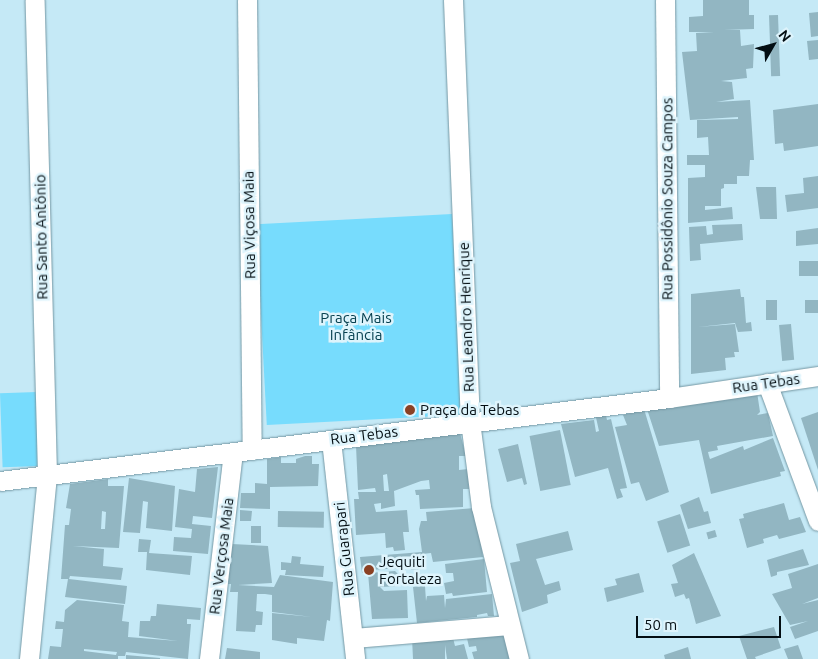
<!DOCTYPE html>
<meta charset="utf-8">
<style>
body{margin:0}
#map{position:relative;width:818px;height:659px;overflow:hidden;background:#c5e9f6;font-family:Ubuntu,sans-serif}
div>[style]{position:absolute}
.green>*{inset:0;background:#77dcfd;transform-origin:0 0}
.building>*{inset:0;background:#92b6c2;transform-origin:0 0}
.roads{filter:drop-shadow(0 0 1px #7497a3) drop-shadow(0 0 1px #7497a3)}
.street>*{height:19px;margin:-9.5px;padding:0 9.5px;transform-origin:9.5px;border-radius:9.5px;background:#fff}
.dots>*{width:14px;height:14px;translate:-50% -50%;box-sizing:border-box;border:2px solid #def4fc;border-radius:50%}
span{translate:-50% -50%;white-space:nowrap;text-align:center;line-height:1.15;-webkit-text-stroke:5px #def4fc;paint-order:stroke}
.street-label{font-size:15px;color:#030e13}
.park-label{font-size:15px;color:#074050}
.poi-label{font-size:15px;color:#030e13}
.left{translate:0 -50%;text-align:left}
.north{position:absolute;left:748px;top:20px;width:50px;height:50px;-webkit-text-stroke:4px #def4fc;paint-order:stroke;rotate:52deg;font-size:14px;font-weight:700;line-height:20px;text-align:center;color:#030e13}
.north::after{content:'';display:block;margin:auto;width:18px;height:22px;background:#030e13;clip-path:polygon(50% 0,100% 100%,50% 72%,0 100%)}
.scale{position:absolute;left:636px;top:616px;width:145px;height:22px;box-sizing:border-box;border:2px solid #030e13;border-top:0;padding-left:6px;font-size:15px;line-height:18px;white-space:nowrap;color:#030e13;-webkit-text-stroke:4px #def4fc;paint-order:stroke}
</style>
<div id="map">
<div class="green">
<i style="left:452px;top:214px;width:201px;height:196px;rotate:87deg"></i>
<i style="left:37px;top:392px;width:74px;height:37px;rotate:88deg"></i>
</div>
<div class="building">
<i style="clip-path:polygon(703px 0,749px 0,749px 15px,754px 15px,754px 29px,724px 30px,740px 30px,741px 46px,754px 44px,753px 68px,746px 69px,747px 78px,721px 81px,732px 82px,734px 99px,716px 102px,750px 100px,754px 160px,750px 160px,749px 176px,737px 176px,737px 184px,724px 184px,724px 188px,721px 189px,721px 206px,705px 206px,705px 210px,732px 207px,733px 219px,688px 223px,688px 178px,705px 177px,705px 165px,687px 165px,687px 155px,709px 155px,708px 137px,697px 138px,697px 120px,738px 119px,738px 117px,690px 120px,682px 52px,697px 51px,696px 33px,714px 32px,689px 32px,689px 17px,703px 16px)"></i>
<i style="clip-path:polygon(818px 12px,818px 36px,811px 37px,809px 13px)"></i>
<i style="left:778px;top:15px;width:61px;height:9px;rotate:88deg"></i>
<i style="clip-path:polygon(818px 40px,818px 59px,809px 60px,807px 41px)"></i>
<i style="clip-path:polygon(818px 104px,818px 146px,784px 151px,783px 143px,775px 144px,773px 110px)"></i>
<i style="clip-path:polygon(818px 176px,818px 208px,787px 212px,785px 195px,804px 193px,803px 178px)"></i>
<i style="clip-path:polygon(756px 187px,776px 187px,777px 219px,760px 219px)"></i>
<i style="clip-path:polygon(742px 224px,743px 240px,700px 244px,701px 260px,690px 261px,689px 227px,706px 226px,707px 235px,713px 234px,712px 225px)"></i>
<i style="clip-path:polygon(818px 228px,818px 244px,796px 246px,796px 231px)"></i>
<i style="left:818px;top:261px;width:15px;height:19px;rotate:90deg"></i>
<i style="clip-path:polygon(740px 289px,741px 297px,744px 297px,746px 323px,751px 322px,752px 331px,738px 332px,735px 323px,698px 327px,735px 324px,739px 352px,734px 352px,735px 357px,725px 358px,726px 370px,691px 374px,691px 294px)"></i>
<i style="left:766px;top:300px;width:11px;height:20px"></i>
<i style="left:818px;top:300px;width:13px;height:13px;rotate:90deg"></i>
<i style="left:791px;top:324px;width:36px;height:12px;rotate:85deg"></i>
<i style="clip-path:polygon(757px 392px,760px 412px,757px 415px,768px 413px,773px 436px,717px 446px,718px 450px,708px 452px,709px 456px,710px 459px,743px 446px,744px 450px,773px 438px,785px 471px,780px 472px,781px 476px,711px 494px,699px 440px,659px 446px,647px 409px)"></i>
<i style="clip-path:polygon(644px 409px,669px 492px,646px 501px,639px 482px,631px 484px,615px 427px,627px 425px,623px 415px)"></i>
<i style="clip-path:polygon(605px 411px,607px 420px,611px 419px,627px 488px,620px 489px,623px 497px,617px 499px,608px 468px,575px 477px,561px 424px,594px 420px,596px 432px,599px 431px,595px 413px)"></i>
<i style="clip-path:polygon(818px 412px,818px 470px,801px 418px)"></i>
<i style="left:560px;top:430px;width:56px;height:31px;rotate:79deg"></i>
<i style="clip-path:polygon(evenodd,460px 433px,466px 456px,459px 456px,459px 470px,468px 469px,469px 489px,463px 489px,463px 507px,420px 509px,419px 495px,416px 495px,415px 490px,430px 489px,429px 480px,421px 481px,394px 491px,395px 506px,381px 509px,381px 503px,374px 504px,376px 512px,407px 510px,409px 532px,403px 532px,405px 550px,394px 551px,393px 547px,386px 548px,385px 533px,356px 535px,354px 499px,359px 499px,358px 492px,376px 492px,375px 488px,358px 490px,356px 446px,460px 433px,387px 474px,389px 491px,384px 491px,383px 475px,387px 474px)"></i>
<i style="clip-path:polygon(518px 444px,527px 484px,524px 485px,522px 478px,507px 482px,498px 449px)"></i>
<i style="clip-path:polygon(305px 456px,312px 456px,312px 464px,319px 464px,318px 486px,270px 487px,270px 509px,240px 508px,241px 493px,255px 493px,255px 483px,267px 484px,267px 459px,281px 457px,281px 463px,296px 463px,296px 459px)"></i>
<i style="clip-path:polygon(218px 467px,212px 518px,193px 516px,192px 524px,211px 526px,208px 554px,173px 551px,174px 537px,191px 538px,192px 529px,175px 527px,179px 489px,195px 492px,197px 469px)"></i>
<i style="clip-path:polygon(129px 478px,175px 486px,172px 531px,146px 528px,148px 502px,143px 501px,140px 533px,123px 532px)"></i>
<i style="clip-path:polygon(evenodd,108px 479px,108px 486px,124px 486px,119px 548px,73px 546px,104px 549px,103px 566px,123px 568px,121px 580px,70px 576px,69px 579px,127px 586px,125px 604px,65px 597px,68px 579px,61px 579px,65px 525px,69px 525px,71px 509px,66px 508px,70px 484px,108px 479px,102px 511px,106px 512px,105px 529px,101px 529px,102px 511px)"></i>
<i style="clip-path:polygon(699px 497px,704px 512px,708px 511px,711px 523px,688px 529px,680px 505px)"></i>
<i style="clip-path:polygon(784px 503px,789px 520px,800px 517px,806px 532px,779px 539px,777px 535px,763px 539px,764px 543px,747px 548px,739px 519px,744px 518px,743px 514px)"></i>
<i style="clip-path:polygon(475px 508px,483px 557px,433px 562px,431px 553px,422px 554px,424px 569px,411px 570px,411px 565px,405px 562px,405px 568px,369px 570px,369px 573px,395px 571px,399px 575px,400px 586px,380px 587px,384px 591px,407px 590px,408px 618px,372px 619px,368px 573px,362px 573px,360px 557px,422px 552px,419px 529px,421px 521px,427px 521px,426px 512px)"></i>
<i style="clip-path:polygon(240px 510px,252px 511px,251px 521px,240px 521px)"></i>
<i style="left:278px;top:511px;width:46px;height:16px;rotate:1deg"></i>
<i style="left:680px;top:514px;width:33px;height:24px;rotate:72deg"></i>
<i style="left:251px;top:526px;width:10px;height:17px"></i>
<i style="left:715px;top:530px;width:7px;height:9px;rotate:74deg"></i>
<i style="clip-path:polygon(568px 531px,573px 550px,536px 559px,545px 585px,559px 581px,561px 590px,547px 595px,548px 603px,522px 612px,510px 563px,520px 561px,516px 544px)"></i>
<i style="clip-path:polygon(139px 539px,151px 540px,149px 553px,192px 556px,190px 575px,146px 570px,147px 552px,138px 552px)"></i>
<i style="clip-path:polygon(232px 544px,268px 546px,272px 583px,238px 585px,274px 587px,280px 575px,333px 582px,330px 621px,327px 620px,324px 641px,297px 638px,297px 644px,272px 640px,272px 613px,312px 617px,272px 612px,272px 595px,265px 594px,257px 594px,256px 611px,263px 612px,262px 625px,256px 625px,255px 632px,236px 631px,238px 592px,230px 592px,231px 584px,225px 584px)"></i>
<i style="clip-path:polygon(803px 549px,809px 565px,777px 572px,777px 575px,771px 577px,767px 560px)"></i>
<i style="clip-path:polygon(694px 553px,721px 616px,696px 624px,689px 598px,686px 599px,684px 594px,675px 597px,671px 584px,678px 583px,672px 565px)"></i>
<i style="clip-path:polygon(292px 556px,301px 557px,300px 564px,324px 566px,323px 577px,285px 575px,286px 570px,281px 570px,281px 562px,291px 563px)"></i>
<i style="clip-path:polygon(484px 559px,487px 592px,453px 596px,452px 593px,446px 594px,444px 583px,454px 581px,453px 573px,446px 573px,445px 564px)"></i>
<i style="clip-path:polygon(818px 564px,818px 598px,802px 604px,818px 600px,818px 631px,795px 639px,790px 627px,808px 621px,790px 625px,772px 594px,792px 588px,788px 574px)"></i>
<i style="clip-path:polygon(639px 573px,644px 592px,607px 602px,604px 588px,617px 585px,615px 579px)"></i>
<i style="clip-path:polygon(425px 586px,426px 601px,427px 596px,444px 595px,445px 608px,446px 599px,492px 594px,494px 616px,488px 616px,487px 613px,477px 615px,477px 617px,417px 623px,413px 587px)"></i>
<i style="clip-path:polygon(evenodd,77px 600px,124px 605px,122px 621px,129px 622px,128px 637px,178px 641px,139px 636px,140px 621px,150px 621px,151px 616px,156px 616px,157px 604px,201px 608px,200px 620px,187px 619px,187px 624px,191px 624px,188px 659px,126px 652px,125px 656px,118px 656px,118px 659px,48px 659px,50px 646px,61px 647px,63px 629px,55px 629px,56px 621px,64px 622px,65px 610px,77px 600px,84px 649px,117px 652px,116px 655px,84px 651px,84px 649px)"></i>
<i style="clip-path:polygon(774px 627px,781px 648px,755px 657px,756px 659px,747px 659px,739px 636px)"></i>
<i style="clip-path:polygon(503px 631px,511px 659px,474px 659px,472px 652px,477px 651px,476px 646px,469px 647px,466px 634px)"></i>
<i style="clip-path:polygon(452px 634px,455px 646px,464px 644px,468px 659px,447px 659px,445px 645px,445px 659px,413px 659px,412px 638px)"></i>
<i style="clip-path:polygon(798px 645px,803px 659px,788px 659px,784px 649px)"></i>
<i style="clip-path:polygon(688px 647px,691px 659px,665px 659px,664px 655px)"></i>
<i style="clip-path:polygon(227px 648px,260px 652px,260px 659px,225px 659px)"></i>
<i style="clip-path:polygon(126px 655px,160px 658px,160px 659px,126px 659px)"></i>
</div>
<div class="roads">
<div class="street">
<i style="left:247px;top:0;width:450px;rotate:89.4deg"></i>
<i style="left:453px;top:0;width:421px;rotate:87.7deg"></i>
<i style="left:470px;top:421px;width:87px;rotate:82.7deg"></i>
<i style="left:481px;top:507px;width:157px;rotate:76deg"></i>
<i style="left:665px;top:0;width:398px;rotate:89.4deg"></i>
<i style="left:767px;top:383px;width:147px;rotate:69.7deg"></i>
<i style="left:331px;top:440px;width:220px;rotate:83.7deg"></i>
<i style="left:0;top:481px;width:674px;rotate:-7.07deg"></i>
<i style="left:669px;top:398px;width:151px;rotate:-8.4deg"></i>
<i style="left:354px;top:638px;width:155px;rotate:-4.8deg"></i>
<i style="left:29px;top:659px;width:186px;rotate:-84.4deg"></i>
<i style="left:47px;top:474px;width:474px;rotate:-91.5deg"></i>
<i style="left:209px;top:659px;width:207px;rotate:-83.4deg"></i>
</div>
</div>
<div class="dots">
<i style="left:410px;top:410px;background:#8a4124"></i>
<i style="left:369px;top:570px;background:#8a4124"></i>
</div>
<div class="street-label">
<span style="left:667px;top:199px;rotate:-90deg">Rua Possidônio Souza Campos</span>
<span style="left:249px;top:225px;rotate:-91deg">Rua Viçosa Maia</span>
<span style="left:41px;top:237px;rotate:-91deg">Rua Santo Antônio</span>
<span style="left:466px;top:317px;rotate:-92deg">Rua Leandro Henrique</span>
<span style="left:766px;top:383px;rotate:-8deg">Rua Tebas</span>
<span style="left:364px;top:435px;rotate:-7deg">Rua Tebas</span>
<span style="left:344px;top:549px;rotate:-96deg">Rua Guarapari</span>
<span style="left:221px;top:556px;rotate:-83deg">Rua Verçosa Maia</span>
</div>
<div class="park-label">
<span style="left:356px;top:326px">Praça Mais<br>Infância</span>
</div>
<div class="poi-label">
<span class="left" style="left:420px;top:410px">Praça da Tebas</span>
<span class="left" style="left:379px;top:570px">Jequiti<br>Fortaleza</span>
</div>
<div class="north">N</div>
<div class="scale">50 m</div>
</div>
